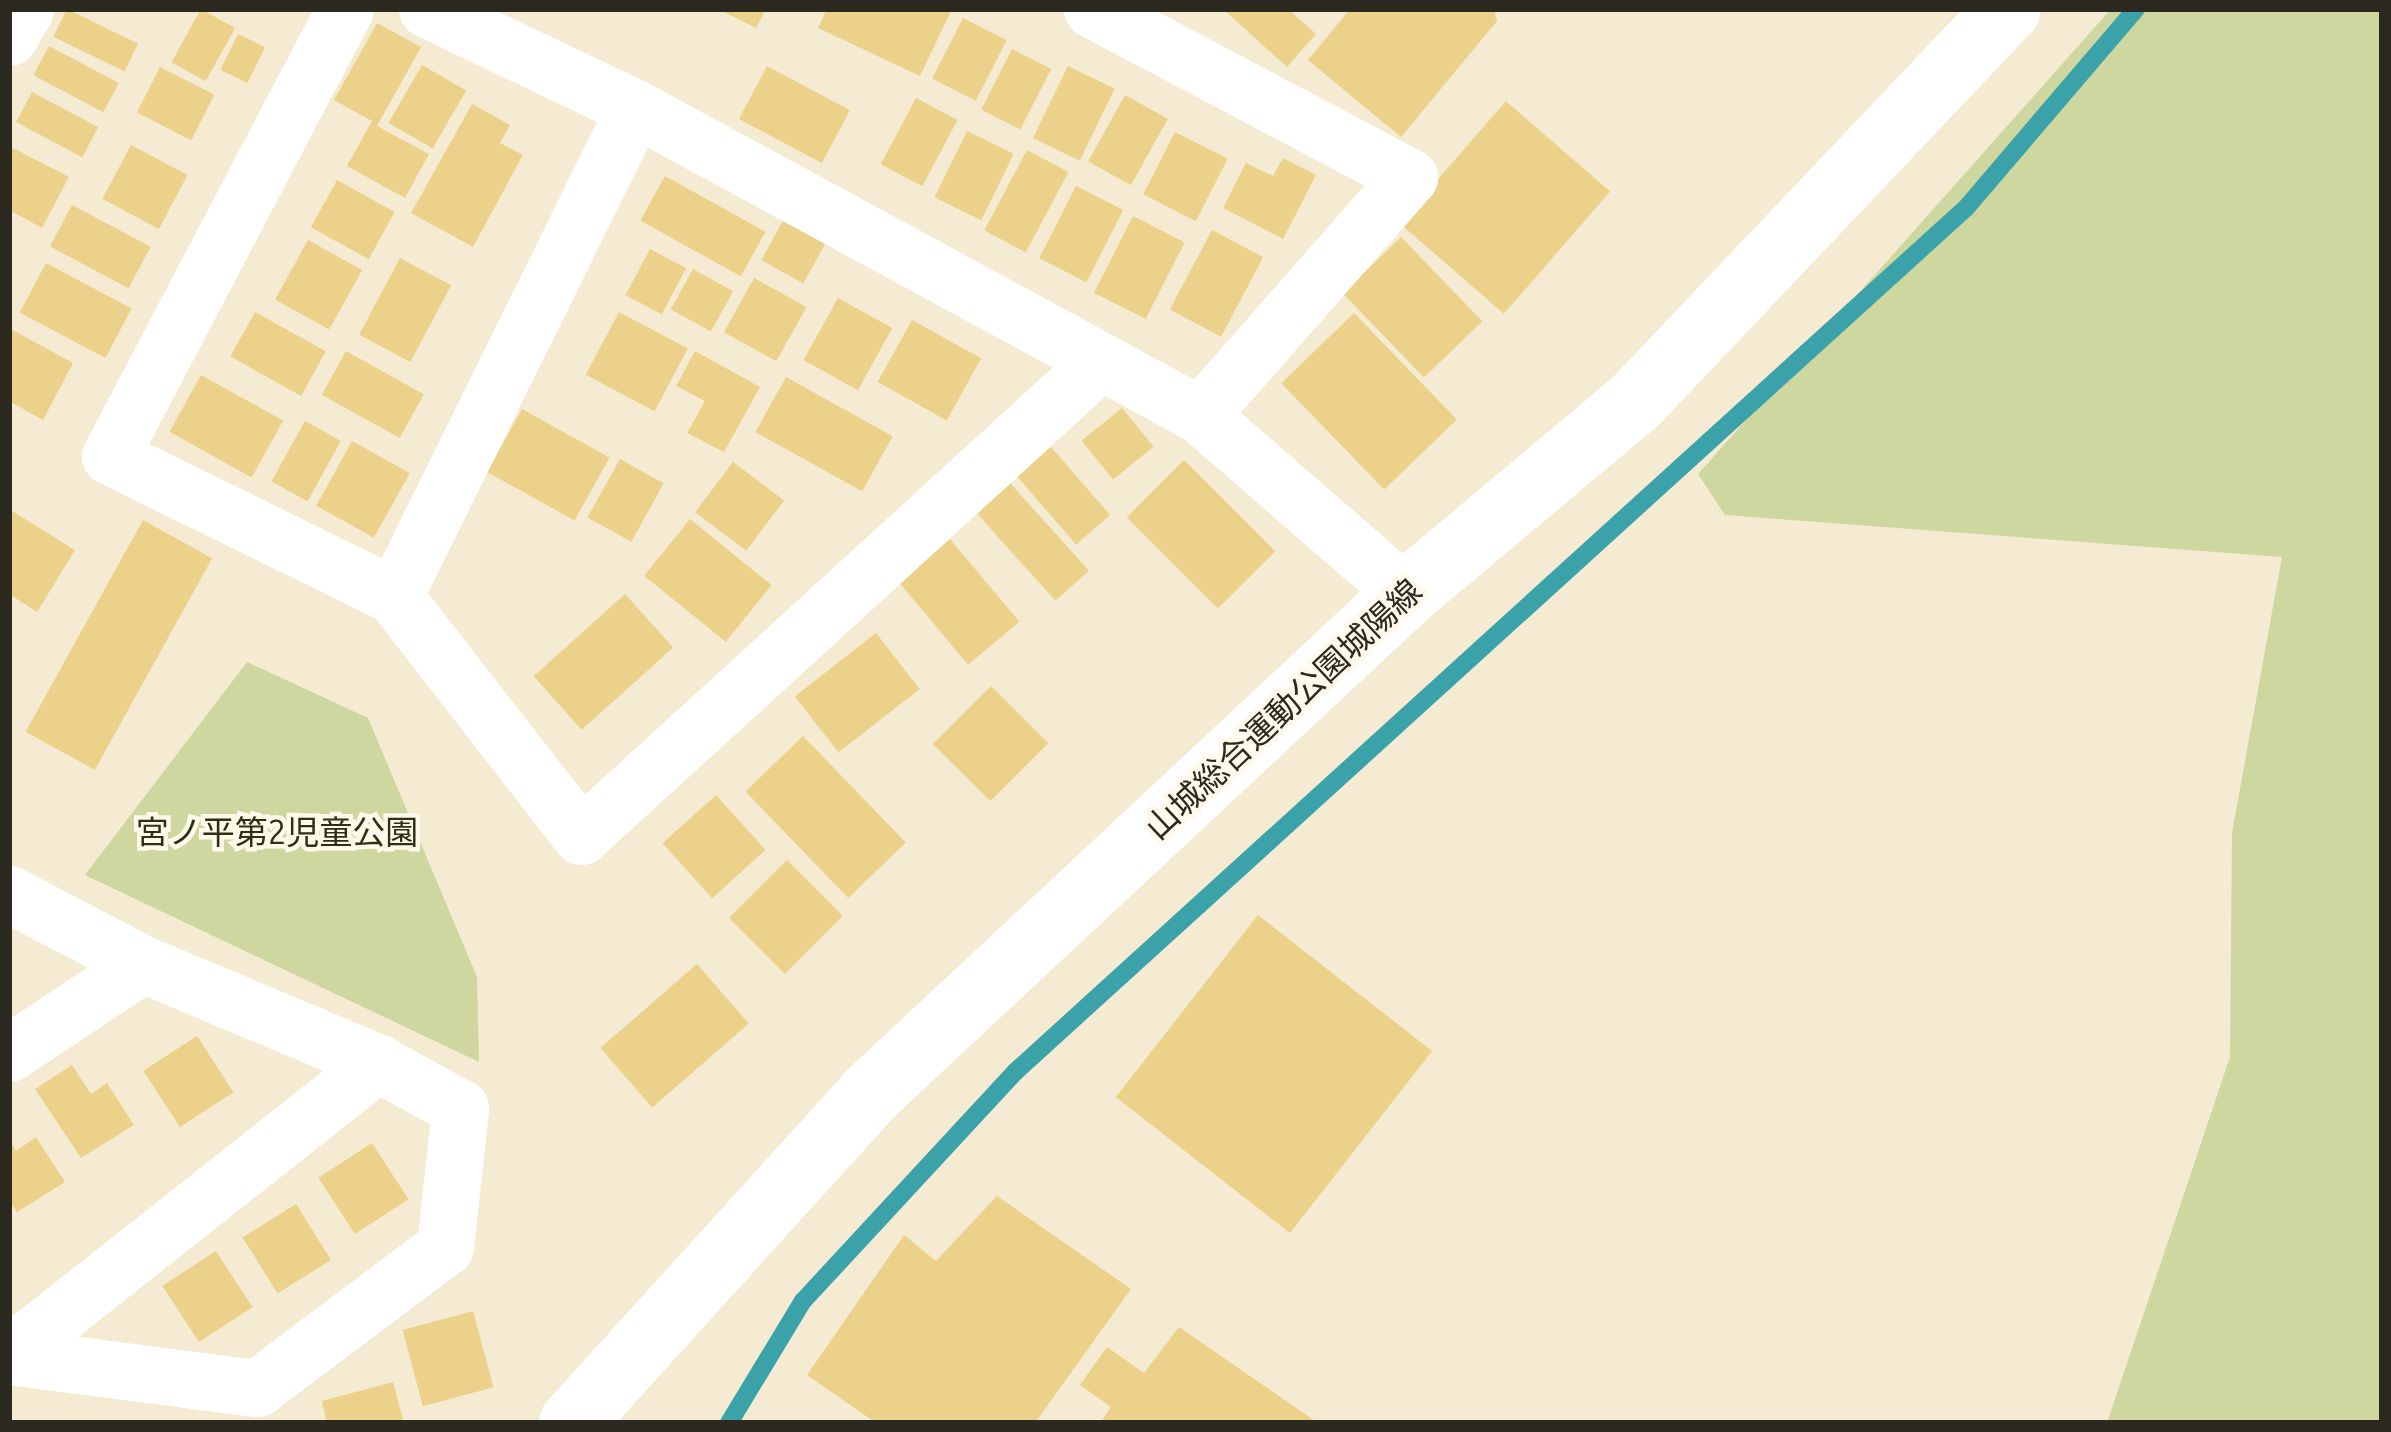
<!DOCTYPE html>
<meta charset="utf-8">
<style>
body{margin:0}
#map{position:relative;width:2391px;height:1432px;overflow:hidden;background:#f5ebd3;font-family:Ubuntu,"Noto Sans JP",sans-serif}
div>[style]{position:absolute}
.green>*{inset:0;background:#cdd79f}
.stream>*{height:18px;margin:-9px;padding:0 9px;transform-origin:9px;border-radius:9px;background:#3ca2aa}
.building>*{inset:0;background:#ecd18b;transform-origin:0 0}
.minor>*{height:57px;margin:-28.5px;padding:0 28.5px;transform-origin:28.5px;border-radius:28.5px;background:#fff}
.secondary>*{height:66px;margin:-33px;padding:0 33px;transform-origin:33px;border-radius:33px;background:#fff}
span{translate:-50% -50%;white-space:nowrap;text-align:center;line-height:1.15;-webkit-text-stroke:9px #fef9ea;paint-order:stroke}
.street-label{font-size:33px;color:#2c2920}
.park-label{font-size:33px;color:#2c3112}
.frame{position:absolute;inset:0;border:12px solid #2c2920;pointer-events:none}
</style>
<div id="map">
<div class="green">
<i style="clip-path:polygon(2111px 9px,2382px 9px,2382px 1423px,2107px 1423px,2230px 1057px,2232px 833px,2282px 557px,1725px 515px,1698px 474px)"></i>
<i style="clip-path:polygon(247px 662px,368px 718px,477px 977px,479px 1062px,85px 875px)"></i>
</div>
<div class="stream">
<i style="left:729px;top:1423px;width:143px;rotate:-58.8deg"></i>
<i style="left:803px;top:1301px;width:312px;rotate:-47.2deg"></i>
<i style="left:1015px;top:1072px;width:1285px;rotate:-42.26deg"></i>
<i style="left:1966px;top:208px;width:262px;rotate:-49.5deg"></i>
</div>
<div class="building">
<i style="left:67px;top:9px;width:79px;height:31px;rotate:26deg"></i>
<i style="left:201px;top:9px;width:39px;height:61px;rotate:29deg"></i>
<i style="clip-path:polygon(718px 9px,766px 9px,756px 28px)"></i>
<i style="clip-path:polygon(827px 9px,952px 9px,920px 76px,818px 28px)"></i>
<i style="clip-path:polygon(1223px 9px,1288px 9px,1316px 34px,1287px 67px)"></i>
<i style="clip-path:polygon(1350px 9px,1494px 9px,1497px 21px,1401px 137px,1308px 60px)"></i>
<i style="left:963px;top:18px;width:49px;height:68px;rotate:27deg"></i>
<i style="clip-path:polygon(377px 23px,421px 47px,377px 126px,429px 154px,405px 198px,347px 166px,372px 121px,334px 100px)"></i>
<i style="left:238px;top:34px;width:30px;height:40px;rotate:26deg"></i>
<i style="left:49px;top:46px;width:79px;height:33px;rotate:28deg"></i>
<i style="left:1012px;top:49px;width:44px;height:68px;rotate:27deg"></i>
<i style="left:422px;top:65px;width:51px;height:67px;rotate:30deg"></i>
<i style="left:767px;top:66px;width:94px;height:60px;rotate:28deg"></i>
<i style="left:1068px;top:66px;width:52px;height:80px;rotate:26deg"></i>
<i style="left:160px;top:67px;width:61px;height:51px;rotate:27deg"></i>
<i style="left:32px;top:92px;width:75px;height:34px;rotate:28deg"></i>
<i style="left:1125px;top:95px;width:49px;height:76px;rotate:29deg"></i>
<i style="left:916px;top:98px;width:47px;height:75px;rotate:28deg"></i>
<i style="left:1506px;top:101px;width:138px;height:162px;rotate:41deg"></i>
<i style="clip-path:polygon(472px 104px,510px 125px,500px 143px,523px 155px,473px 247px,411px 213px)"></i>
<i style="left:967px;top:131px;width:52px;height:74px;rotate:26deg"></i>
<i style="left:1175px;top:132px;width:59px;height:70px;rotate:27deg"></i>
<i style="left:131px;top:145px;width:64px;height:61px;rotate:28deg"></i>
<i style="clip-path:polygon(9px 146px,69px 177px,42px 228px,9px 210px)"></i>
<i style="left:1027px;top:150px;width:47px;height:91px;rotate:28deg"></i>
<i style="clip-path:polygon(1283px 158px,1316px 175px,1283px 239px,1223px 208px,1246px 163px,1273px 176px)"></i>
<i style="left:665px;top:176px;width:115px;height:51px;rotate:29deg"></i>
<i style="left:337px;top:180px;width:66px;height:54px;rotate:29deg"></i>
<i style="left:1076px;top:186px;width:53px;height:81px;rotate:27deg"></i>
<i style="left:72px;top:205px;width:89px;height:47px;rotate:28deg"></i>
<i style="left:1133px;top:216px;width:58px;height:86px;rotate:27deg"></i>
<i style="left:784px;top:219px;width:48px;height:47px;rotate:29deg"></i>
<i style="left:1212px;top:230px;width:58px;height:90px;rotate:28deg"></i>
<i style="left:1401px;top:237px;width:117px;height:81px;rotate:46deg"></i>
<i style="left:308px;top:240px;width:62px;height:68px;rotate:29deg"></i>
<i style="left:650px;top:249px;width:41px;height:52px;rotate:28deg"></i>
<i style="left:400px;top:258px;width:58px;height:87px;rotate:28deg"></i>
<i style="left:46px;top:263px;width:97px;height:56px;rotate:28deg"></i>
<i style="left:693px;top:269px;width:46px;height:46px;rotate:29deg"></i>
<i style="left:754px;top:278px;width:60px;height:62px;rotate:29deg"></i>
<i style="left:838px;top:298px;width:62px;height:71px;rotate:29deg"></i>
<i style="left:255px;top:312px;width:81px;height:51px;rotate:29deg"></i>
<i style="left:619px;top:312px;width:78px;height:71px;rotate:28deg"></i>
<i style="left:1354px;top:313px;width:148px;height:101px;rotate:46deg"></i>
<i style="left:912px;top:320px;width:79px;height:71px;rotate:29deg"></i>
<i style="clip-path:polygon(9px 328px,73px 363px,43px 420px,9px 401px)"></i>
<i style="left:346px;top:351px;width:89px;height:50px;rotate:29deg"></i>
<i style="clip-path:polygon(695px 351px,760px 387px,724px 452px,687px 433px,705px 401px,676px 386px)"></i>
<i style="left:201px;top:375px;width:94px;height:65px;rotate:29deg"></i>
<i style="left:786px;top:377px;width:122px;height:63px;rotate:29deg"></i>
<i style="left:1122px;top:408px;width:50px;height:52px;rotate:51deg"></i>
<i style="left:522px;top:409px;width:100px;height:72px;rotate:29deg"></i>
<i style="left:305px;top:421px;width:41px;height:69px;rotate:29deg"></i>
<i style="left:352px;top:441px;width:66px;height:74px;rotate:29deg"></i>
<i style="left:1051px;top:447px;width:90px;height:45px;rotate:49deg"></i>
<i style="left:620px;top:459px;width:50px;height:67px;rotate:29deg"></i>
<i style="left:1184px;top:460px;width:129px;height:81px;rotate:45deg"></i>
<i style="left:733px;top:462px;width:64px;height:63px;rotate:37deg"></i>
<i style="left:1010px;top:483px;width:118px;height:45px;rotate:48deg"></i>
<i style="clip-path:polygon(9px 509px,75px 550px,37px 612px,9px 594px)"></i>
<i style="left:690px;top:519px;width:105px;height:73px;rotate:39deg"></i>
<i style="left:143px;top:520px;width:79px;height:242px;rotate:29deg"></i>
<i style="left:950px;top:539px;width:108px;height:67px;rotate:50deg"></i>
<i style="left:625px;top:594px;width:72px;height:123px;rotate:48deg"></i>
<i style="left:876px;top:633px;width:71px;height:103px;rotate:52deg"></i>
<i style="left:991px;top:686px;width:81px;height:82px;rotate:45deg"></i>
<i style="left:803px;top:736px;width:148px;height:80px;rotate:46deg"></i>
<i style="left:716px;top:795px;width:74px;height:72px;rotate:48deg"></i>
<i style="left:787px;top:860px;width:79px;height:82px;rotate:45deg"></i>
<i style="left:1258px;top:915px;width:221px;height:231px;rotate:38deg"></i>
<i style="left:697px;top:964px;width:79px;height:128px;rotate:49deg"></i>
<i style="left:197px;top:1036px;width:67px;height:64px;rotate:57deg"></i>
<i style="clip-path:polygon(72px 1065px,91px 1094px,107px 1083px,134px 1125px,81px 1158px,35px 1089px)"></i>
<i style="clip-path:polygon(36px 1137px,65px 1182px,17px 1212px,9px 1200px,9px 1139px,16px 1151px)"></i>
<i style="left:372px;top:1143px;width:67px;height:64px;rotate:57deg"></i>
<i style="clip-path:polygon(997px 1196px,1131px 1289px,1035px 1423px,876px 1423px,807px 1375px,904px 1235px,936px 1261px)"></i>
<i style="left:296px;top:1204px;width:66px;height:63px;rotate:58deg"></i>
<i style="left:216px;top:1251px;width:67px;height:64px;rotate:57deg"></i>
<i style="left:473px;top:1311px;width:79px;height:73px;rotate:75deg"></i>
<i style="clip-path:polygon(1179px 1327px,1318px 1423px,1100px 1423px,1111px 1407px,1080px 1385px,1107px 1347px,1144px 1373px)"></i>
<i style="clip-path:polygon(393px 1382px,404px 1423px,327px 1423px,322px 1401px)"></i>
</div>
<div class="minor">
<i style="left:345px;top:9px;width:505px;rotate:117.73deg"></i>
<i style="left:110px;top:456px;width:317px;rotate:26.2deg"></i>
<i style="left:394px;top:596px;width:544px;rotate:-63.72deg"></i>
<i style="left:427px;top:9px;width:230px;rotate:25.5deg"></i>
<i style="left:635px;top:108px;width:643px;rotate:28.52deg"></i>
<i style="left:1200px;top:415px;width:273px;rotate:41deg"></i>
<i style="left:1092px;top:9px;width:359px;rotate:27.9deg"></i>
<i style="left:1409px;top:177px;width:317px;rotate:131.3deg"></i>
<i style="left:9px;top:37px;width:32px;rotate:-60deg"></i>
<i style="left:394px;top:596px;width:304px;rotate:52.1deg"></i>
<i style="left:581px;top:836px;width:704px;rotate:-42.41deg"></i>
<i style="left:9px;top:894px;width:151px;rotate:27.6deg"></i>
<i style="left:143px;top:964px;width:255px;rotate:22.8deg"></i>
<i style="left:378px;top:1063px;width:470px;rotate:141.7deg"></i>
<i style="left:9px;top:1053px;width:161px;rotate:-33.6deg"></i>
<i style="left:9px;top:1356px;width:250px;rotate:7.4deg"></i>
<i style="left:257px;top:1388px;width:235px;rotate:-36.9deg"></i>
<i style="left:445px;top:1247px;width:140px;rotate:-83.8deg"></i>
<i style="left:460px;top:1108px;width:94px;rotate:-151.2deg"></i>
</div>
<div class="secondary">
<i style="left:572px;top:1423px;width:444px;rotate:-47.8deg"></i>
<i style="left:870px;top:1094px;width:733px;rotate:-43.01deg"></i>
<i style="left:1406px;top:594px;width:300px;rotate:-40deg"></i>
<i style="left:1636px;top:401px;width:540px;rotate:-46.5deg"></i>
</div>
<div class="street-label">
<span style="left:1283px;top:709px;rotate:-43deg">山城総合運動公園城陽線</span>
</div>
<div class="park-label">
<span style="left:277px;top:832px">宮ノ平第2児童公園</span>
</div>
<div class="frame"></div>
</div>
